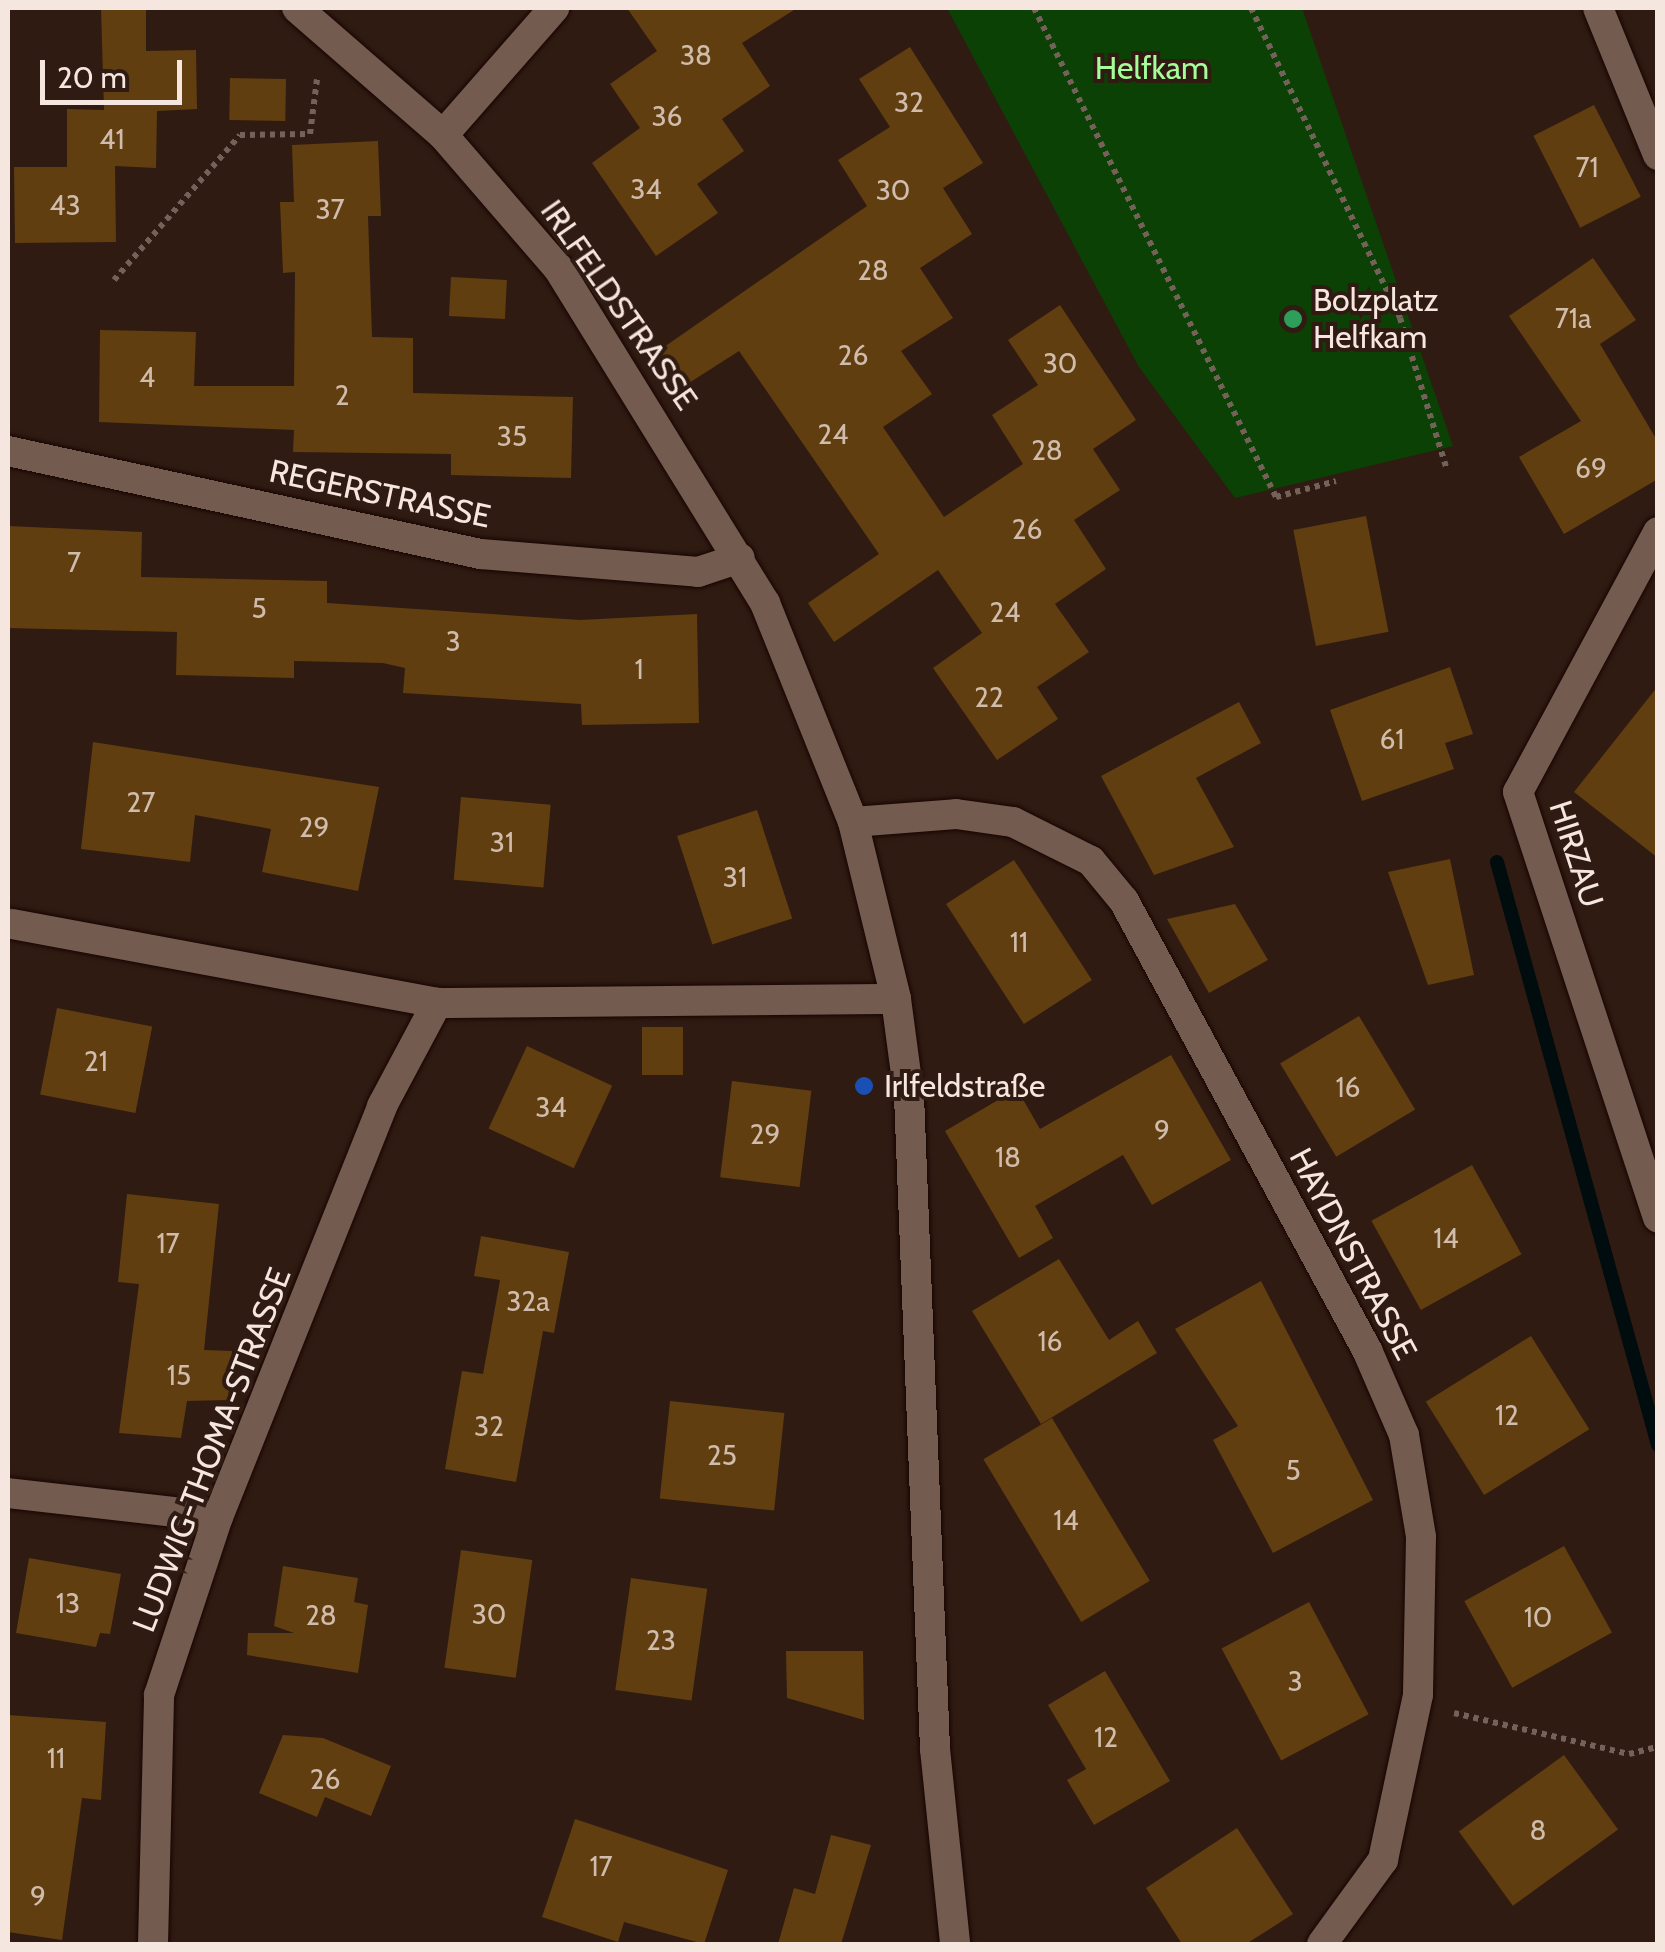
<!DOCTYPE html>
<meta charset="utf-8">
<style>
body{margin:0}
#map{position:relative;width:1665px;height:1952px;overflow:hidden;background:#301b12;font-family:Cabin,sans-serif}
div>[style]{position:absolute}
.green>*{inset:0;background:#0c4105}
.stream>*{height:14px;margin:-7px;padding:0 7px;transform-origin:7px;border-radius:7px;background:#000c0d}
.building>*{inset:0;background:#603e10;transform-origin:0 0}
.path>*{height:6px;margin-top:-3px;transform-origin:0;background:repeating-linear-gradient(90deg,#746159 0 5px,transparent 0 10px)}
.roads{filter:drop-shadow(0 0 2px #170501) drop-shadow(0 0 2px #170501)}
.minor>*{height:30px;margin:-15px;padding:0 15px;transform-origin:15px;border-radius:15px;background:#745b50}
.dots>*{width:28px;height:28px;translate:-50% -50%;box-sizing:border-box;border:5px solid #301b12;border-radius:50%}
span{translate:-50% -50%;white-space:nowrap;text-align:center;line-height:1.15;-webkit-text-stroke:8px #301b12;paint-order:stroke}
.number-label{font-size:28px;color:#d0bcac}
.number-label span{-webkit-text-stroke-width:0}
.park-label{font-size:32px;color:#a5fd99}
.poi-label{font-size:32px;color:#f6e6e0}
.left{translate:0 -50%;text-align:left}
.street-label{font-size:32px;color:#f6e6e0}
.frame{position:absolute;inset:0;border:10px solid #f6e6e0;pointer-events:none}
.scale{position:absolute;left:40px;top:60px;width:142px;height:45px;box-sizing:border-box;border:5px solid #f6e6e0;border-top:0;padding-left:12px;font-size:30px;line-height:35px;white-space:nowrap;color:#f6e6e0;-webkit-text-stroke:8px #301b12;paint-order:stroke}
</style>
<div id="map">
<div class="green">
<i style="clip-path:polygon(947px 8px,1302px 8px,1453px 446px,1235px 498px,1139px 367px)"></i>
</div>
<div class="stream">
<i style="left:1497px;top:862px;width:605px;rotate:74.56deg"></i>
</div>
<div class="building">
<i style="clip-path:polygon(101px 8px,146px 8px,146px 51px,196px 50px,197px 109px,157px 111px,156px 168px,115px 166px,116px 242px,15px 243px,14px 167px,67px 167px,67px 109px,104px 110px)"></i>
<i style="clip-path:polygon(627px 8px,797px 8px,742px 43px,770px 86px,722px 119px,744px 151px,697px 184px,718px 213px,656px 256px,592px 163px,640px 128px,610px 84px,657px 51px)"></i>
<i style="clip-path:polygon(910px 47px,983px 163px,943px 188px,972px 234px,920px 268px,953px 318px,901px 351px,932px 394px,883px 427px,944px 517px,1023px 464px,992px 415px,1038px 385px,1008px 340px,1060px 305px,1136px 420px,1093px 449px,1120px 490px,1074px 520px,1106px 569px,1055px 604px,1089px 652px,1037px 687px,1058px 719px,997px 760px,933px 668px,982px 633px,938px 570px,834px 642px,808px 603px,879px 554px,739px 351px,678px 390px,654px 354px,867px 206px,838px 160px,890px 127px,859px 79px)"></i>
<i style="left:230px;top:78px;width:56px;height:42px;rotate:1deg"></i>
<i style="left:1594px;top:105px;width:103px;height:68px;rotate:63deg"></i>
<i style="clip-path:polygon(378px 141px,381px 216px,368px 216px,372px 337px,413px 338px,413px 393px,573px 397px,571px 478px,451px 475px,451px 454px,293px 452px,294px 430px,99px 422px,100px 330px,196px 332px,194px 386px,294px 386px,295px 272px,283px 273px,280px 202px,294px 202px,292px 145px)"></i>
<i style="clip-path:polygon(1593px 258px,1636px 320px,1600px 344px,1658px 442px,1658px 479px,1564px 534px,1519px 457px,1581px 421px,1509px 316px)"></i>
<i style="left:451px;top:277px;width:56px;height:39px;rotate:3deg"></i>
<i style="left:1366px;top:516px;width:118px;height:74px;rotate:79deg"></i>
<i style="clip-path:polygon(8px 526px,142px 532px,141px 577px,327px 581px,327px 603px,580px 620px,697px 614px,699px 723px,582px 725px,581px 704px,403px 693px,405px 668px,383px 663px,294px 661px,294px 678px,176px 675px,177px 632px,8px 628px)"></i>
<i style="clip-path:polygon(1450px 667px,1473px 734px,1445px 743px,1454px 769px,1362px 801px,1330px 710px)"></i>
<i style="clip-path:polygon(1658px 686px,1658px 858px,1574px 792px)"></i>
<i style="clip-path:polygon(1239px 702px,1261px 743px,1196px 778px,1234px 847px,1154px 875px,1101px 776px)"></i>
<i style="clip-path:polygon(93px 742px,379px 787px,358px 891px,262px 872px,271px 829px,195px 815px,190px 862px,81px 849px)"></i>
<i style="left:461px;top:797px;width:90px;height:83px;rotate:5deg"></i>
<i style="left:757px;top:810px;width:114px;height:84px;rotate:72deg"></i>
<i style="clip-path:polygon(1450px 859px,1474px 975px,1428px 985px,1388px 872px)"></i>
<i style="left:1014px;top:860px;width:143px;height:81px;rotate:57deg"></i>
<i style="clip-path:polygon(1235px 904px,1268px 960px,1209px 993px,1167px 919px)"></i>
<i style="left:57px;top:1008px;width:97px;height:88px;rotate:11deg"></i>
<i style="left:1359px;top:1016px;width:109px;height:92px;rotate:59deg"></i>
<i style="left:642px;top:1027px;width:41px;height:48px"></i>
<i style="left:527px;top:1046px;width:94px;height:91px;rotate:25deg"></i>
<i style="clip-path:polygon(1171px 1055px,1231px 1160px,1152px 1205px,1123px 1155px,1035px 1206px,1053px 1238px,1019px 1258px,945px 1131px,1017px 1089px,1040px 1129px)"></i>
<i style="left:732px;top:1081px;width:80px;height:97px;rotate:7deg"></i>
<i style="left:1472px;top:1165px;width:102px;height:115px;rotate:61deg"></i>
<i style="clip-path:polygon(127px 1194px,219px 1204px,204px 1350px,232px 1351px,228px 1400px,187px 1401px,181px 1438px,119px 1433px,139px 1284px,118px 1282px)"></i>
<i style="clip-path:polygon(481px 1236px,569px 1252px,554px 1333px,543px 1331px,516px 1482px,445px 1469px,462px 1371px,483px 1374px,500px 1280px,474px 1276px)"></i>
<i style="clip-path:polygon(1059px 1259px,1109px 1340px,1138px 1321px,1157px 1353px,1041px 1424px,972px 1311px)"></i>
<i style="clip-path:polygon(1261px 1281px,1373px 1500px,1273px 1553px,1213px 1440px,1238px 1426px,1175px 1329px)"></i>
<i style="left:1531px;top:1336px;width:110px;height:124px;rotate:58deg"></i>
<i style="left:670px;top:1401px;width:115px;height:98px;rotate:6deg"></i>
<i style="left:1052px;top:1418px;width:190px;height:80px;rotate:59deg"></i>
<i style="left:1564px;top:1546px;width:99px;height:114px;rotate:61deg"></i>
<i style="left:461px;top:1550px;width:72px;height:119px;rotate:8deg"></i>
<i style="clip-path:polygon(29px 1558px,121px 1574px,110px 1634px,100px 1633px,96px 1647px,16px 1633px)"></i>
<i style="clip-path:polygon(283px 1566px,358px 1578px,354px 1602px,368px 1605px,358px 1673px,247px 1655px,248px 1633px,294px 1633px,274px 1626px)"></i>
<i style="left:631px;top:1578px;width:77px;height:113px;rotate:8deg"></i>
<i style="left:1309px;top:1602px;width:127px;height:99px;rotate:62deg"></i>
<i style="clip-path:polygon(786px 1651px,863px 1651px,864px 1720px,787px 1698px)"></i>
<i style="clip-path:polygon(1105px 1671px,1170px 1781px,1094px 1825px,1067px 1780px,1086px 1769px,1048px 1705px)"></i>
<i style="clip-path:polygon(8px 1715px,106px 1722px,101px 1800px,82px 1798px,62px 1940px,8px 1932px)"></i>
<i style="clip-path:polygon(283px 1735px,323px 1738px,391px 1766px,371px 1816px,325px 1797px,317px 1817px,259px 1793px)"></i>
<i style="left:1564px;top:1755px;width:92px;height:130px;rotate:54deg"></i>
<i style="clip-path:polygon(575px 1819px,728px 1870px,704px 1944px,624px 1922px,618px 1942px,542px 1917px)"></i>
<i style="clip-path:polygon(1237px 1828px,1293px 1914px,1246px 1944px,1182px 1944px,1146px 1888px)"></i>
<i style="clip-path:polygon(831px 1835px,871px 1845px,841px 1944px,778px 1944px,794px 1888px,815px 1894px)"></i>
</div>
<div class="path">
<i style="left:1034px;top:8px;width:546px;rotate:63.67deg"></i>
<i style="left:1276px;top:497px;width:62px;rotate:-14.9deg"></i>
<i style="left:1251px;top:8px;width:344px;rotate:64.3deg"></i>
<i style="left:1400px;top:318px;width:156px;rotate:72.8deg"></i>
<i style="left:114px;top:280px;width:192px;rotate:-49deg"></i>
<i style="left:240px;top:135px;width:70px;rotate:-0.8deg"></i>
<i style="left:310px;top:134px;width:55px;rotate:-82.7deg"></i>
<i style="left:1454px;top:1713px;width:180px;rotate:13.2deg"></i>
<i style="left:1629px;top:1754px;width:30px;rotate:-14deg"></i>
</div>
<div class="roads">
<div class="minor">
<i style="left:297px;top:8px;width:194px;rotate:41deg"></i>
<i style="left:443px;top:135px;width:176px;rotate:49.2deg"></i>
<i style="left:558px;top:268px;width:394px;rotate:58.3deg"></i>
<i style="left:765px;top:603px;width:236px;rotate:68.1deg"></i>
<i style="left:853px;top:822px;width:182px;rotate:76.3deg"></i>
<i style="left:896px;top:999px;width:98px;rotate:82.4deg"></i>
<i style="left:909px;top:1096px;width:654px;rotate:87.72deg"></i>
<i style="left:935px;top:1749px;width:196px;rotate:84.1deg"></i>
<i style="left:1598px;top:8px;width:159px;rotate:67.8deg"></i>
<i style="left:443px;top:135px;width:169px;rotate:-48.8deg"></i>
<i style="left:8px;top:451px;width:484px;rotate:12.3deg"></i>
<i style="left:481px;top:554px;width:218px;rotate:4.7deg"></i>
<i style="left:698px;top:572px;width:44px;rotate:-18.4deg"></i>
<i style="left:1658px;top:532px;width:295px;rotate:118.3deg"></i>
<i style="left:1518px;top:792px;width:448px;rotate:71.8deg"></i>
<i style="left:853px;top:822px;width:103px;rotate:-4.4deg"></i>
<i style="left:956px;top:814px;width:58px;rotate:8deg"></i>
<i style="left:1013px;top:822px;width:87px;rotate:26.6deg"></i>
<i style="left:1091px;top:861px;width:52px;rotate:50.5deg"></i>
<i style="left:1124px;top:901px;width:511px;rotate:61.58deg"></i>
<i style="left:1367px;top:1350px;width:93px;rotate:66.5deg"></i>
<i style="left:1404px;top:1435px;width:103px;rotate:80.5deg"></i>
<i style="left:1421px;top:1537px;width:158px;rotate:91.1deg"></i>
<i style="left:1418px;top:1695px;width:169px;rotate:102deg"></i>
<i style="left:1383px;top:1860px;width:104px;rotate:126deg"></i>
<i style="left:12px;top:924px;width:432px;rotate:10.5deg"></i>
<i style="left:437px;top:1003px;width:459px;rotate:-0.5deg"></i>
<i style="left:8px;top:1493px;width:211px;rotate:6.5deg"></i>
<i style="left:153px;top:1944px;width:249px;rotate:-88.6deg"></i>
<i style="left:159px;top:1695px;width:188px;rotate:-71.7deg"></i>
<i style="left:218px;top:1517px;width:443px;rotate:-68.2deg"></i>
<i style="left:382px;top:1106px;width:117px;rotate:-61.9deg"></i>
</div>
</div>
<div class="dots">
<i style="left:1293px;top:319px;background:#2e9e5b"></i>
<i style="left:864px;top:1086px;background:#1a4fb4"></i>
</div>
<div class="number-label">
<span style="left:696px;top:55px">38</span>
<span style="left:909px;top:102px">32</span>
<span style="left:667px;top:116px">36</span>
<span style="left:112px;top:139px">41</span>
<span style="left:1587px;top:167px">71</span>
<span style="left:646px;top:189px">34</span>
<span style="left:893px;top:190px">30</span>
<span style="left:65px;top:205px">43</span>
<span style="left:330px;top:209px">37</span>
<span style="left:873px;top:270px">28</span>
<span style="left:1573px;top:318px">71a</span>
<span style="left:853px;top:355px">26</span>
<span style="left:1060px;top:363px">30</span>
<span style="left:147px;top:377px">4</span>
<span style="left:342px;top:395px">2</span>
<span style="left:833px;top:434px">24</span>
<span style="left:512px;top:436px">35</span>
<span style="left:1047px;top:450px">28</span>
<span style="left:1591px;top:468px">69</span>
<span style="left:1027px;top:529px">26</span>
<span style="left:74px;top:562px">7</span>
<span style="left:259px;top:608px">5</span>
<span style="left:1005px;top:612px">24</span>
<span style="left:453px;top:641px">3</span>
<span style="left:639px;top:669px">1</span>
<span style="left:989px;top:697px">22</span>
<span style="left:1392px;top:739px">61</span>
<span style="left:141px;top:802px">27</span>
<span style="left:314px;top:827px">29</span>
<span style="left:502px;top:842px">31</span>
<span style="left:735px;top:877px">31</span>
<span style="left:1019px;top:942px">11</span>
<span style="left:96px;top:1061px">21</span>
<span style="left:1348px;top:1087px">16</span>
<span style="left:551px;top:1107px">34</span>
<span style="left:1162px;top:1130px">9</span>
<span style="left:765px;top:1134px">29</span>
<span style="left:1008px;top:1157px">18</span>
<span style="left:1446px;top:1238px">14</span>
<span style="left:168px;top:1243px">17</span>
<span style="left:528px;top:1301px">32a</span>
<span style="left:1050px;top:1341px">16</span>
<span style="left:179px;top:1375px">15</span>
<span style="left:1507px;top:1415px">12</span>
<span style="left:489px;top:1426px">32</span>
<span style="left:722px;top:1455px">25</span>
<span style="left:1293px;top:1470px">5</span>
<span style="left:1066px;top:1520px">14</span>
<span style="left:68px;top:1603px">13</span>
<span style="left:489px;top:1614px">30</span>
<span style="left:321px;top:1615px">28</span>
<span style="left:1538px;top:1617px">10</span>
<span style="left:661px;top:1640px">23</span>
<span style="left:1295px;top:1681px">3</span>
<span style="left:1106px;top:1737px">12</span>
<span style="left:56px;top:1758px">11</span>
<span style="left:325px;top:1779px">26</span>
<span style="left:1538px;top:1830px">8</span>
<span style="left:601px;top:1866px">17</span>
<span style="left:38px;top:1896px">9</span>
</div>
<div class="park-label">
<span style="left:1152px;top:68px">Helfkam</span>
</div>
<div class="poi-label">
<span class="left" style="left:1313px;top:319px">Bolzplatz<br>Helfkam</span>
<span class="left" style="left:884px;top:1086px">Irlfeldstraße</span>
</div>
<div class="street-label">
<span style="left:619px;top:305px;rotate:55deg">IRLFELDSTRASSE</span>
<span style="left:380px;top:494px;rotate:12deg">REGERSTRASSE</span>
<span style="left:1576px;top:854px;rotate:72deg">HIRZAU</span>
<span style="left:1353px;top:1254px;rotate:62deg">HAYDNSTRASSE</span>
<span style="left:212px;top:1450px;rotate:-69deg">LUDWIG-THOMA-STRASSE</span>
</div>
<div class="frame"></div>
<div class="scale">20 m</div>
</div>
